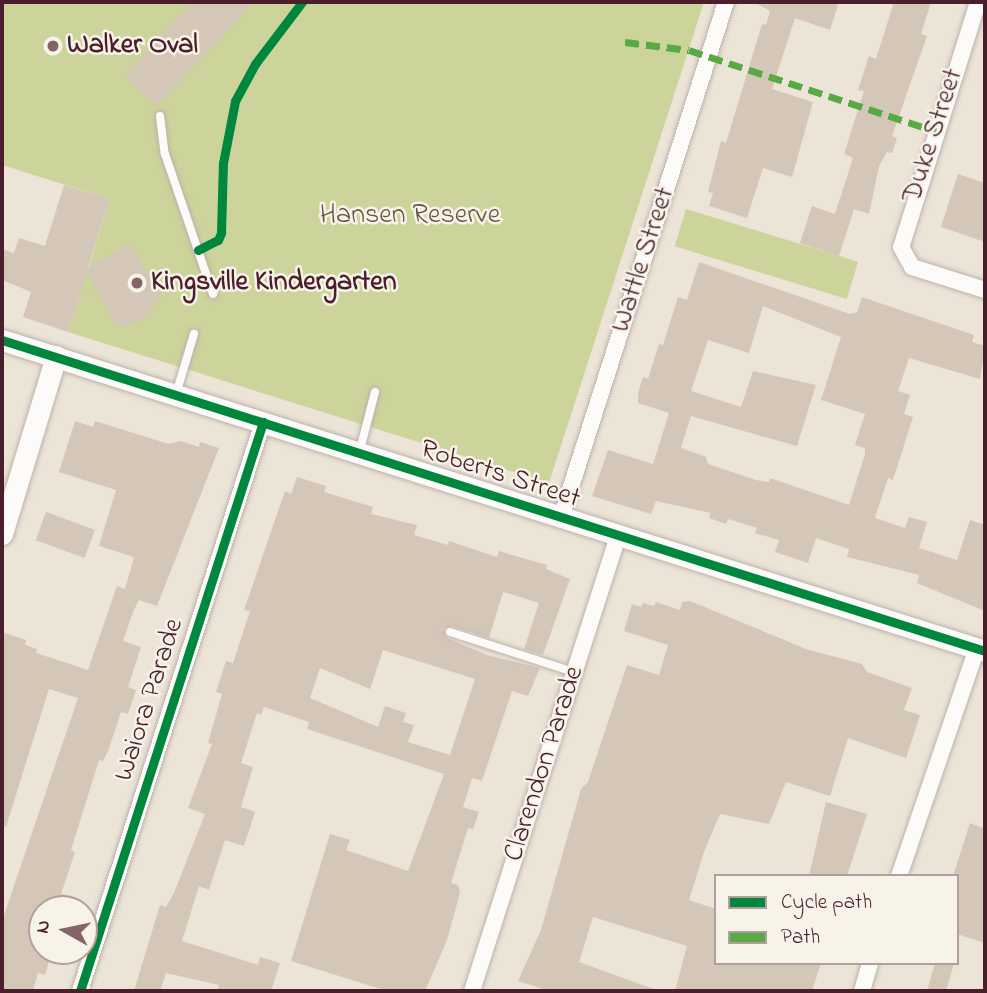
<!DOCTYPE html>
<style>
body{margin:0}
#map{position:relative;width:987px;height:993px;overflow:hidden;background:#ece4d7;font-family:"Indie Flower",sans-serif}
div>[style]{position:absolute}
.green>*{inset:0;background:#ccd49b;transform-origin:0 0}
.building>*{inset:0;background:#d4c7b7;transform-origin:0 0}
.roads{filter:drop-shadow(0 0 2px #bcb2ac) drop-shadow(0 0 2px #bcb2ac)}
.service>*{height:8px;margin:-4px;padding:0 4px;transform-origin:4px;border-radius:4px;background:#fcfbf9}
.minor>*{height:16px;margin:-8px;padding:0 8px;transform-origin:8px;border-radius:8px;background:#fcfbf9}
.tertiary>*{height:21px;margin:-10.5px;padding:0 10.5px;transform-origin:10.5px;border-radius:10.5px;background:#fcfbf9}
.quiet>*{height:7px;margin-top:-3.5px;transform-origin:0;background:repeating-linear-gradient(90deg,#57aa44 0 14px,transparent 0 21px)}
.cycleway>*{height:9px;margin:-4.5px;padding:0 4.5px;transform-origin:4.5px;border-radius:4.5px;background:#00873e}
.dots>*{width:19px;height:19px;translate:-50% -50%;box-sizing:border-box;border:4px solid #f7f3e8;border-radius:50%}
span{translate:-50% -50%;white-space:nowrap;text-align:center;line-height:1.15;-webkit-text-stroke:5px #f7f3e8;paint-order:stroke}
.poi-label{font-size:28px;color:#4a1f2b;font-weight:700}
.left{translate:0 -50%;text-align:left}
.street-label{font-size:28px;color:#4a1f2b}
.park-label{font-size:28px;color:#69513e}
.frame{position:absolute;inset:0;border:4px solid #4a1f2b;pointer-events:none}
.legend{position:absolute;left:714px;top:874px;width:245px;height:91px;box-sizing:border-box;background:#f7f3e8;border:2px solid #b29e9c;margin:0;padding:9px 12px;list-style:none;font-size:21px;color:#4a1f2b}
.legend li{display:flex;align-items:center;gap:14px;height:35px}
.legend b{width:35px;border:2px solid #b29e9c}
.north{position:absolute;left:28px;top:895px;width:70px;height:70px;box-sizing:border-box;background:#f7f3e8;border:2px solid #b29e9c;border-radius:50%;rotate:279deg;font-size:19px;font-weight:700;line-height:28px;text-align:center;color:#4a1f2b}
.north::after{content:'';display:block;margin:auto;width:24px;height:32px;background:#836467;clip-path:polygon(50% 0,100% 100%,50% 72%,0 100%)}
</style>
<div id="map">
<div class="green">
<i style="clip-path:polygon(2px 2px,704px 2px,549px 483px,68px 332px,110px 199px,2px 165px)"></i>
<i style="left:686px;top:209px;width:180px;height:39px;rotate:17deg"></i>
</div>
<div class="building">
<i style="clip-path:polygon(192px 2px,254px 2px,157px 106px,124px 76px)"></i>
<i style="clip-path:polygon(754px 2px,839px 2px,830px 30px,795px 18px,772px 89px,813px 102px,792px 177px,763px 168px,747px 218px,709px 206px,713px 193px,708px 192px,721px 141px,726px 143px,762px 24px,766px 25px,770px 11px)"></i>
<i style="clip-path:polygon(894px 2px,931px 2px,921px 34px,927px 36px,892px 136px,897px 138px,892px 153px,887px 152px,879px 166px,869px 214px,854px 209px,839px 256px,800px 243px,812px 206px,835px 214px,853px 158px,844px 154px,864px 91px,858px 90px,869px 56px,876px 59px)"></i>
<i style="clip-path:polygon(958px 174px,985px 183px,985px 242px,941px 227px)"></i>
<i style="clip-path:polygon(64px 185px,110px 199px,88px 267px,130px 244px,163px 297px,153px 303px,150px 314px,126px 327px,115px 324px,87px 273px,68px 332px,23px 317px,31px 292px,2px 280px,2px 249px,14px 253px,19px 238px,45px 246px)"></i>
<i style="clip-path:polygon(evenodd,699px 262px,850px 314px,857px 312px,862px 297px,974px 335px,972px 342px,985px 346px,980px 379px,909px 358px,898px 391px,910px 395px,904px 414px,913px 417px,893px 480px,888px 478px,875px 518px,905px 528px,909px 517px,927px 522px,919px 548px,957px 560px,970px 520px,985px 525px,985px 611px,917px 583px,919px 575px,847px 557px,849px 549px,816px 538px,808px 563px,775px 552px,779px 540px,755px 533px,757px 528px,728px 519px,726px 524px,709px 518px,711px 513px,656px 501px,651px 514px,592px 496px,608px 450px,653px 464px,669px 413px,638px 403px,638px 393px,643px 377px,648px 379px,659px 344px,663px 345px,678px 297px,687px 300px,699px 262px,763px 306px,841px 337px,821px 400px,865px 414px,855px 445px,865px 448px,865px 454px,849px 505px,770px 478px,769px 482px,756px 480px,708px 464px,706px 457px,681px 448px,691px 416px,797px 446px,816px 385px,753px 371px,741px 407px,691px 391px,708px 340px,749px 353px,763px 306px)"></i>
<i style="clip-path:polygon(75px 421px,93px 427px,95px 421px,169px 444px,181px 441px,199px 447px,200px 442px,219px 448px,157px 606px,139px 600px,133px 612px,123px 641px,141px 647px,128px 687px,136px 690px,128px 714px,121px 712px,108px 751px,103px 761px,99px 760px,71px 850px,75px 852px,61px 894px,66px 895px,62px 909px,42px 909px,42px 951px,52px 951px,45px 975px,38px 973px,33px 991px,2px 991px,2px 921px,78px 698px,49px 689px,6px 827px,2px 826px,2px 632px,26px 640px,25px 645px,37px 649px,36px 653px,88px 670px,117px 586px,125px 589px,134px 557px,99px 546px,116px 490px,59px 472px)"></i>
<i style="clip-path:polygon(evenodd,297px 477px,326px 486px,324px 492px,373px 507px,371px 514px,417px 525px,414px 535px,448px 545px,449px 541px,497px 557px,499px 551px,547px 565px,546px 569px,570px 579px,543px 655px,524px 649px,539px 603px,507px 593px,503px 592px,489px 638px,452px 626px,444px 629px,447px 638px,487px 655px,540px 668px,528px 696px,512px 691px,482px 781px,472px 778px,463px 807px,479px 812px,473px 829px,468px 828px,451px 883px,458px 885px,460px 893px,447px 940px,425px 991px,387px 991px,291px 961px,330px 834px,350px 840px,346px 850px,408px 871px,444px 774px,307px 729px,309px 722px,264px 707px,261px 715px,257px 713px,241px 763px,253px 767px,241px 807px,255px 812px,244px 846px,225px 840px,209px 890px,199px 886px,182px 941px,258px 965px,260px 957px,280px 963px,271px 991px,217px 991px,219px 985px,166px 973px,160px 991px,134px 991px,160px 905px,166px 907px,174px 893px,205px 814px,188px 808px,212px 744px,208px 743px,222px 694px,216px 692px,226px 661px,233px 663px,250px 611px,244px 610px,253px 584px,285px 491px,291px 494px,297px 477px,383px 650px,475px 679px,450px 755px,408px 742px,414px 725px,403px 722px,406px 713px,385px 706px,378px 727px,310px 698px,320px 668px,370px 689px,383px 650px)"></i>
<i style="left:46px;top:512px;width:52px;height:30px;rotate:20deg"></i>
<i style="clip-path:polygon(690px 601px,806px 649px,862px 664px,867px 672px,912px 688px,904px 710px,920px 715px,906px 758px,848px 738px,830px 796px,786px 782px,769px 824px,720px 814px,704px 852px,689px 900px,716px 909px,716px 963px,821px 963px,812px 991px,675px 991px,687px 946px,593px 917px,579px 962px,659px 991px,550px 991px,518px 981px,541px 930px,581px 789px,588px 782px,627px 665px,659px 675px,668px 645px,624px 631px,632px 604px,641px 607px,643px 603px,654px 606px,656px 602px,680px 610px,682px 602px)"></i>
<i style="clip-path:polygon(826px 802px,867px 814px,847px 876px,809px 876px)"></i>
<i style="clip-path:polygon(970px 823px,985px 829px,985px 943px,957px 934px,957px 876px,953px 876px)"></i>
<i style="clip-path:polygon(935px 963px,954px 963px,946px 991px,927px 991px)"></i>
</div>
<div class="roads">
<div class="service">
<i style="left:160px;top:116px;width:38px;rotate:83deg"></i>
<i style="left:165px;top:154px;width:148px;rotate:71.1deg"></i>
<i style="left:176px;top:394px;width:63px;rotate:-73.3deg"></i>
<i style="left:360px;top:450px;width:60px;rotate:-75.5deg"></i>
<i style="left:450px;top:632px;width:130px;rotate:17.9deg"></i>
</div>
<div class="minor">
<i style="left:978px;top:2px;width:257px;rotate:107.4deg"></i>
<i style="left:901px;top:247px;width:23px;rotate:61deg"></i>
<i style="left:912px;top:267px;width:77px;rotate:17.5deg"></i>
<i style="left:561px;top:518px;width:542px;rotate:-72.27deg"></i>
<i style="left:899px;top:876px;width:241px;rotate:-71.1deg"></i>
<i style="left:80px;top:991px;width:598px;rotate:-72.17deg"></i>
<i style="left:472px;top:991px;width:478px;rotate:-72.2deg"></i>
<i style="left:862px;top:991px;width:29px;rotate:-74deg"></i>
</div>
<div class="tertiary">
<i style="left:2px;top:340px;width:1031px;rotate:17.56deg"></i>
<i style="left:2px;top:534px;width:186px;rotate:-73.1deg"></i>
</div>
</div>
<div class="quiet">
<i style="left:625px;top:42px;width:64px;rotate:7.1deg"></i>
<i style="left:689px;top:50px;width:260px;rotate:18.2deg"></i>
</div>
<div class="cycleway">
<i style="left:198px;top:250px;width:22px;rotate:-27deg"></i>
<i style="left:218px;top:240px;width:8px;rotate:-67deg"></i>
<i style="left:221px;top:233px;width:70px;rotate:-88.4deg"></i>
<i style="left:223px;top:163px;width:63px;rotate:-79deg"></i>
<i style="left:235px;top:101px;width:42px;rotate:-61.6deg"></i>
<i style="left:255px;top:64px;width:78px;rotate:-52.8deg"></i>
<i style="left:2px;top:340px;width:1031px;rotate:17.56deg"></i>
<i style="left:80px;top:991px;width:598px;rotate:-72.17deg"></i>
</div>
<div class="dots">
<i style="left:53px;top:46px;background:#836467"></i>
<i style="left:137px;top:283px;background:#836467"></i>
</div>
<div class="poi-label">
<span class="left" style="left:67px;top:46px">Walker Oval</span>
<span class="left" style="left:151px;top:283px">Kingsville Kindergarten</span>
</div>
<div class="street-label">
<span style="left:934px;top:136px;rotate:-72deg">Duke Street</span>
<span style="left:644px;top:260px;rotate:-72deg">Wattle Street</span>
<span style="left:500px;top:475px;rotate:18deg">Roberts Street</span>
<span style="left:150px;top:700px;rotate:-72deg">Waiora Parade</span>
<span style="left:545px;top:764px;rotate:-72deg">Clarendon Parade</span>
</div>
<div class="park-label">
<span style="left:410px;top:216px">Hansen Reserve</span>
</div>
<div class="frame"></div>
<ul class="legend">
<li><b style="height:9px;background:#00873e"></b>Cycle path</li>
<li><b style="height:9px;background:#57aa44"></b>Path</li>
</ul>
<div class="north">N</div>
</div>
